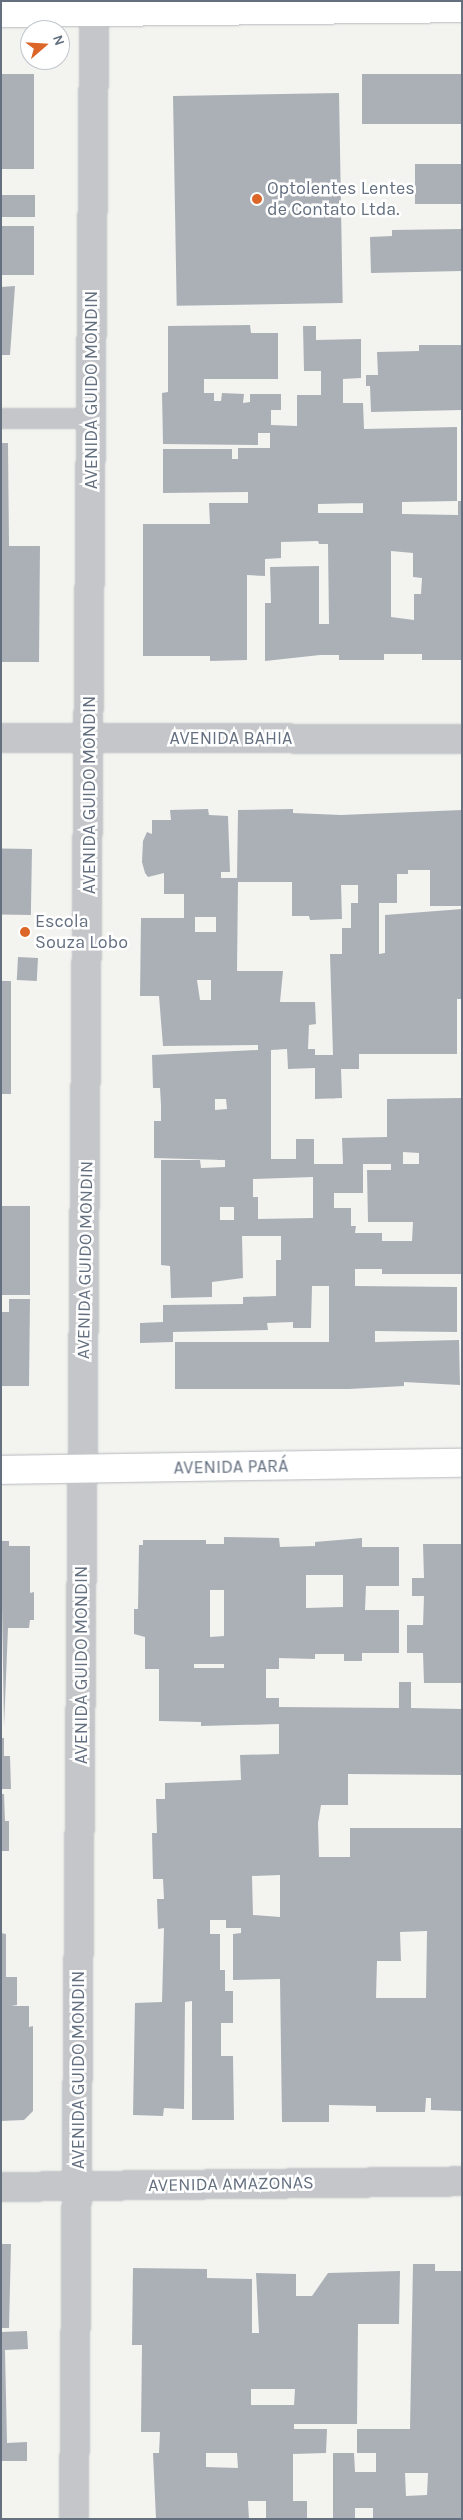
<!DOCTYPE html>
<meta charset="utf-8">
<style>
body{margin:0}
#map{position:relative;width:463px;height:2520px;overflow:hidden;background:#f3f4f0;font-family:Karla,sans-serif}
div>[style]{position:absolute}
.building>*{inset:0;background:#aab0b6;transform-origin:0 0}
.roads{filter:drop-shadow(0 0 1px #b6b9be) drop-shadow(0 0 1px #b6b9be)}
.lane>*{height:19px;margin:-9.5px;padding:0 9.5px;transform-origin:9.5px;border-radius:9.5px;background:#c4c6ca}
.street>*{height:28px;margin:-14px;padding:0 14px;transform-origin:14px;border-radius:14px;background:#c4c6ca}
.secondary>*{height:28px;margin:-14px;padding:0 14px;transform-origin:14px;border-radius:14px;background:#fff}
.dots>*{width:14px;height:14px;translate:-50% -50%;box-sizing:border-box;border:2px solid #fff;border-radius:50%}
span{translate:-50% -50%;white-space:nowrap;text-align:center;line-height:1.15;-webkit-text-stroke:5px #fff;paint-order:stroke}
.poi-label{font-size:18px;color:#647080}
.left{translate:0 -50%;text-align:left}
.street-label{font-size:18px;color:#647080}
.frame{position:absolute;inset:0;border:2px solid #647080;pointer-events:none}
.north{position:absolute;left:20px;top:20px;width:50px;height:50px;box-sizing:border-box;background:#fff;border:1px solid #c1c6cc;border-radius:50%;rotate:71deg;font-size:14px;font-weight:700;line-height:20px;text-align:center;color:#647080}
.north::after{content:'';display:block;margin:auto;width:18px;height:22px;background:#dc6528;clip-path:polygon(50% 0,100% 100%,50% 72%,0 100%)}
</style>
<div id="map">
<div class="building">
<i style="left:1px;top:74px;width:33px;height:95px"></i>
<i style="left:362px;top:74px;width:100px;height:50px"></i>
<i style="left:339px;top:93px;width:210px;height:166px;rotate:89deg"></i>
<i style="left:415px;top:164px;width:47px;height:40px"></i>
<i style="left:35px;top:195px;width:22px;height:34px;rotate:90deg"></i>
<i style="left:1px;top:226px;width:33px;height:49px"></i>
<i style="clip-path:polygon(462px 229px,462px 271px,371px 273px,370px 237px,392px 236px,392px 230px)"></i>
<i style="clip-path:polygon(15px 286px,10px 355px,1px 355px,1px 287px)"></i>
<i style="clip-path:polygon(evenodd,250px 325px,251px 333px,278px 333px,278px 379px,204px 379px,204px 393px,214px 393px,214px 401px,221px 401px,222px 393px,244px 394px,243px 403px,250px 402px,250px 394px,281px 394px,281px 410px,271px 410px,271px 425px,297px 426px,297px 395px,321px 395px,321px 371px,304px 371px,303px 326px,316px 326px,316px 340px,361px 339px,361px 378px,343px 379px,343px 403px,363px 403px,364px 429px,457px 427px,457px 501px,402px 502px,402px 514px,458px 515px,458px 501px,462px 501px,461px 660px,422px 660px,422px 654px,384px 654px,384px 660px,339px 660px,339px 655px,320px 655px,265px 661px,265px 603px,271px 603px,270px 567px,319px 566px,319px 624px,329px 624px,328px 544px,319px 544px,318px 541px,281px 542px,281px 558px,265px 559px,265px 576px,247px 575px,247px 660px,210px 661px,210px 656px,143px 656px,143px 524px,210px 524px,209px 503px,248px 503px,248px 492px,163px 493px,163px 449px,232px 449px,232px 459px,238px 459px,238px 448px,270px 448px,270px 433px,258px 433px,258px 445px,163px 444px,162px 393px,168px 392px,168px 326px,250px 325px,363px 503px,363px 513px,318px 513px,318px 504px,363px 503px,250px 325px,391px 551px,413px 553px,413px 577px,422px 578px,421px 594px,414px 594px,414px 620px,391px 617px,391px 551px)"></i>
<i style="clip-path:polygon(419px 345px,462px 345px,462px 410px,371px 412px,370px 386px,366px 386px,366px 375px,378px 375px,377px 352px,419px 351px)"></i>
<i style="clip-path:polygon(1px 443px,8px 443px,9px 546px,40px 546px,39px 662px,1px 662px)"></i>
<i style="clip-path:polygon(evenodd,208px 809px,209px 815px,228px 816px,230px 872px,221px 872px,221px 878px,237px 878px,238px 810px,293px 809px,293px 813px,341px 815px,462px 810px,462px 906px,430px 906px,430px 870px,408px 870px,408px 874px,397px 874px,397px 903px,379px 903px,379px 954px,385px 953px,385px 915px,462px 909px,462px 999px,457px 999px,457px 1054px,359px 1054px,359px 1069px,341px 1069px,342px 1098px,315px 1099px,315px 1068px,288px 1069px,287px 1049px,271px 1050px,271px 1159px,296px 1159px,296px 1139px,314px 1139px,314px 1164px,343px 1164px,342px 1138px,387px 1137px,387px 1099px,462px 1098px,462px 1274px,382px 1274px,382px 1269px,355px 1269px,355px 1286px,457px 1287px,457px 1332px,375px 1331px,375px 1342px,459px 1340px,460px 1385px,404px 1382px,404px 1386px,349px 1389px,175px 1389px,175px 1342px,329px 1342px,329px 1286px,312px 1286px,311px 1328px,293px 1328px,293px 1322px,267px 1323px,268px 1330px,173px 1332px,173px 1342px,140px 1343px,140px 1323px,163px 1322px,163px 1305px,243px 1304px,243px 1297px,276px 1296px,276px 1260px,281px 1260px,281px 1236px,242px 1236px,243px 1278px,212px 1282px,212px 1297px,171px 1298px,170px 1266px,161px 1265px,161px 1160px,200px 1160px,201px 1168px,225px 1167px,225px 1160px,154px 1158px,154px 1121px,161px 1121px,161px 1105px,160px 1088px,153px 1088px,152px 1055px,258px 1050px,258px 1045px,163px 1046px,159px 996px,140px 996px,141px 918px,184px 918px,184px 894px,164px 894px,164px 873px,148px 877px,145px 873px,142px 862px,143px 841px,147px 832px,152px 834px,152px 820px,171px 820px,170px 810px,208px 809px,238px 882px,292px 882px,292px 916px,309px 916px,310px 920px,342px 919px,341px 885px,358px 885px,358px 903px,351px 903px,351px 928px,342px 928px,342px 954px,330px 954px,333px 1055px,315px 1055px,315px 1049px,308px 1049px,309px 1025px,316px 1024px,315px 1002px,280px 1002px,283px 971px,237px 971px,238px 882px,208px 809px,195px 917px,216px 917px,216px 932px,195px 932px,195px 917px,208px 809px,197px 980px,211px 980px,211px 1000px,200px 1000px,197px 980px,208px 809px,215px 1099px,226px 1099px,227px 1109px,215px 1110px,215px 1099px,208px 809px,403px 1152px,419px 1153px,419px 1164px,403px 1164px,403px 1152px,208px 809px,363px 1164px,391px 1164px,391px 1170px,367px 1170px,368px 1222px,413px 1222px,412px 1241px,382px 1241px,382px 1233px,355px 1233px,356px 1226px,351px 1226px,351px 1208px,334px 1208px,334px 1193px,363px 1193px,363px 1164px,208px 809px,313px 1177px,313px 1218px,258px 1219px,258px 1197px,253px 1197px,253px 1179px,313px 1177px,208px 809px,220px 1207px,234px 1207px,234px 1220px,220px 1220px,220px 1207px)"></i>
<i style="left:32px;top:849px;width:66px;height:31px;rotate:91deg"></i>
<i style="left:18px;top:957px;width:20px;height:23px;rotate:3deg"></i>
<i style="left:1px;top:981px;width:10px;height:113px"></i>
<i style="left:1px;top:1206px;width:29px;height:89px"></i>
<i style="clip-path:polygon(9px 1299px,30px 1299px,29px 1386px,1px 1386px,1px 1312px,9px 1312px)"></i>
<i style="clip-path:polygon(evenodd,224px 1537px,279px 1538px,280px 1547px,315px 1546px,315px 1542px,362px 1538px,362px 1547px,399px 1547px,399px 1586px,366px 1586px,365px 1610px,399px 1610px,399px 1653px,362px 1653px,362px 1661px,344px 1661px,344px 1654px,315px 1654px,315px 1659px,279px 1658px,279px 1669px,266px 1669px,266px 1698px,279px 1698px,279px 1707px,399px 1708px,399px 1682px,411px 1682px,411px 1708px,462px 1709px,462px 1775px,348px 1774px,348px 1805px,321px 1805px,318px 1823px,319px 1857px,350px 1857px,350px 1828px,462px 1828px,462px 2111px,431px 2110px,431px 2098px,426px 2098px,425px 2112px,376px 2112px,376px 2106px,329px 2105px,329px 2122px,282px 2122px,280px 1979px,233px 1980px,233px 1934px,241px 1933px,241px 1928px,226px 1928px,226px 1920px,210px 1920px,210px 1934px,220px 1934px,220px 1970px,225px 1970px,225px 1991px,233px 1991px,233px 2023px,221px 2023px,221px 2056px,233px 2056px,234px 2120px,192px 2120px,192px 2001px,185px 2002px,184px 2109px,164px 2108px,163px 2116px,133px 2115px,135px 2003px,162px 2002px,164px 1928px,158px 1929px,157px 1899px,164px 1899px,163px 1879px,153px 1879px,152px 1833px,157px 1833px,156px 1799px,165px 1799px,165px 1783px,241px 1780px,240px 1755px,279px 1754px,279px 1724px,201px 1726px,201px 1722px,159px 1721px,159px 1669px,145px 1669px,145px 1637px,134px 1634px,134px 1609px,138px 1609px,139px 1545px,143px 1545px,143px 1540px,206px 1540px,206px 1544px,224px 1544px,224px 1537px,306px 1575px,343px 1575px,343px 1607px,306px 1608px,306px 1575px,224px 1537px,210px 1590px,224px 1590px,224px 1636px,210px 1637px,210px 1590px,224px 1537px,194px 1664px,224px 1664px,224px 1668px,194px 1668px,194px 1664px,224px 1537px,280px 1875px,280px 1917px,253px 1915px,252px 1876px,280px 1875px,224px 1537px,427px 1931px,426px 1998px,376px 1998px,377px 1961px,401px 1961px,400px 1932px,427px 1931px)"></i>
<i style="clip-path:polygon(1px 1541px,9px 1541px,9px 1546px,30px 1546px,30px 1593px,34px 1592px,34px 1620px,30px 1620px,29px 1628px,8px 1628px,4px 1727px)"></i>
<i style="clip-path:polygon(423px 1544px,462px 1544px,462px 1683px,424px 1683px,423px 1653px,407px 1653px,407px 1625px,423px 1625px,424px 1596px,412px 1596px,412px 1578px,424px 1578px)"></i>
<i style="clip-path:polygon(1px 1738px,4px 1738px,4px 1756px,10px 1756px,11px 1789px,1px 1789px)"></i>
<i style="clip-path:polygon(1px 1794px,4px 1794px,5px 1821px,9px 1821px,9px 1851px,1px 1851px)"></i>
<i style="clip-path:polygon(1px 1933px,6px 1934px,6px 1977px,17px 1977px,17px 2005px,11px 2006px,29px 2006px,29px 2027px,33px 2026px,33px 2111px,24px 2120px,1px 2121px)"></i>
<i style="clip-path:polygon(1px 2244px,11px 2244px,9px 2328px,1px 2328px)"></i>
<i style="clip-path:polygon(evenodd,413px 2264px,435px 2264px,435px 2271px,462px 2271px,462px 2519px,373px 2519px,373px 2508px,355px 2508px,355px 2519px,333px 2519px,333px 2453px,354px 2453px,355px 2472px,376px 2472px,376px 2453px,357px 2453px,357px 2429px,410px 2429px,413px 2264px,405px 2473px,428px 2473px,427px 2495px,406px 2496px,405px 2473px)"></i>
<i style="clip-path:polygon(evenodd,133px 2268px,207px 2269px,207px 2278px,252px 2279px,252px 2333px,259px 2333px,256px 2273px,296px 2274px,296px 2296px,312px 2296px,328px 2273px,400px 2271px,399px 2324px,358px 2324px,357px 2424px,294px 2424px,294px 2429px,327px 2429px,326px 2453px,293px 2454px,293px 2501px,307px 2501px,307px 2519px,266px 2519px,266px 2501px,248px 2501px,249px 2519px,156px 2519px,153px 2453px,159px 2453px,160px 2432px,141px 2432px,142px 2345px,132px 2345px,133px 2268px,251px 2389px,295px 2389px,294px 2405px,251px 2405px,251px 2389px,133px 2268px,206px 2453px,237px 2453px,238px 2468px,206px 2467px,206px 2453px)"></i>
<i style="clip-path:polygon(27px 2331px,28px 2349px,5px 2350px,7px 2443px,27px 2442px,27px 2461px,1px 2461px,1px 2332px)"></i>
</div>
<div class="roads">
<div class="lane">
<i style="left:1px;top:418px;width:90px"></i>
</div>
<div class="street">
<i style="left:1px;top:738px;width:461px;rotate:0.1deg"></i>
<i style="left:1px;top:2187px;width:461px;rotate:-0.7deg"></i>
<i style="left:74px;top:2519px;width:2518px;rotate:-89.54deg"></i>
</div>
<div class="secondary">
<i style="left:1px;top:13px;width:461px;rotate:-0.6deg"></i>
<i style="left:1px;top:1470px;width:461px;rotate:-0.9deg"></i>
</div>
</div>
<div class="dots">
<i style="left:257px;top:199px;background:#dc6528"></i>
<i style="left:25px;top:932px;background:#dc6528"></i>
</div>
<div class="poi-label">
<span class="left" style="left:267px;top:199px">Optolentes Lentes<br>de Contato Ltda.</span>
<span class="left" style="left:35px;top:932px">Escola<br>Souza Lobo</span>
</div>
<div class="street-label">
<span style="left:91px;top:390px;rotate:-90deg">AVENIDA GUIDO MONDIN</span>
<span style="left:231px;top:738px">AVENIDA BAHIA</span>
<span style="left:89px;top:795px;rotate:-90deg">AVENIDA GUIDO MONDIN</span>
<span style="left:85px;top:1260px;rotate:-89deg">AVENIDA GUIDO MONDIN</span>
<span style="left:231px;top:1467px;rotate:-1deg">AVENIDA PARÁ</span>
<span style="left:81px;top:1665px;rotate:-90deg">AVENIDA GUIDO MONDIN</span>
<span style="left:78px;top:2070px;rotate:-90deg">AVENIDA GUIDO MONDIN</span>
<span style="left:231px;top:2184px;rotate:-1deg">AVENIDA AMAZONAS</span>
</div>
<div class="frame"></div>
<div class="north">N</div>
</div>
